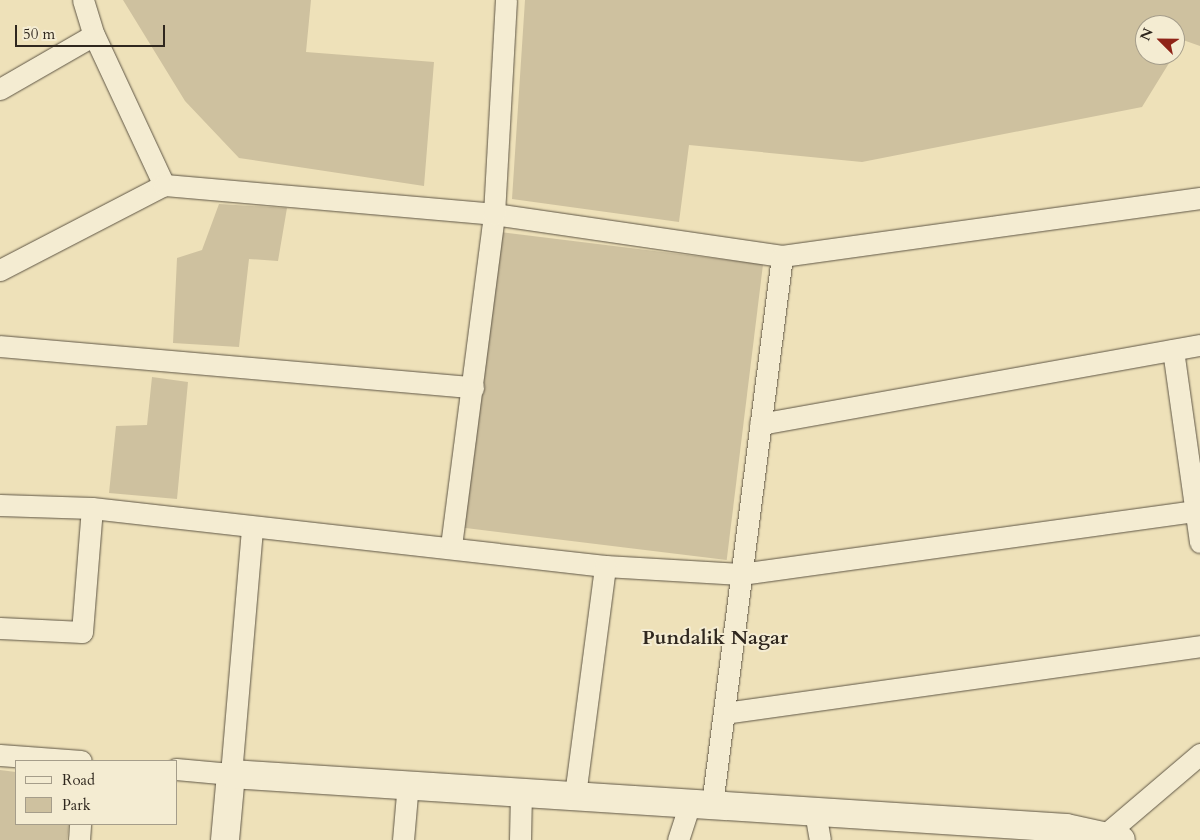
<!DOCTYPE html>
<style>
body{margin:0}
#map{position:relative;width:1200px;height:840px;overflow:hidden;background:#eee1b9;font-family:Cardo,serif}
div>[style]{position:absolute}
.green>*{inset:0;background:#cec19f;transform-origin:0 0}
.roads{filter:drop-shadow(0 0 1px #5f5645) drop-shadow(0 0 1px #5f5645)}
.street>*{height:21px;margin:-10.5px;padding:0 10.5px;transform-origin:10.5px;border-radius:10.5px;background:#f4ecd2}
.secondary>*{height:28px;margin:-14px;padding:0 14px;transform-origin:14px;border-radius:14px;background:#f4ecd2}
span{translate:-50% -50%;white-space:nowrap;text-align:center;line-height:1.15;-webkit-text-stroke:4px #f4ecd2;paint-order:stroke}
.neighbourhood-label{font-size:20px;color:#2f271e;font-weight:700}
.legend{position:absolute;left:15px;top:760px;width:162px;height:65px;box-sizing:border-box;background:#f4ecd2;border:1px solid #a59d8a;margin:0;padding:6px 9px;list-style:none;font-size:15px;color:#2f271e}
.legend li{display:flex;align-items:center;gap:10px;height:25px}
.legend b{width:25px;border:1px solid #a59d8a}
.north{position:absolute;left:1135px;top:15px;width:50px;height:50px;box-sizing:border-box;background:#f4ecd2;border:1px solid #a59d8a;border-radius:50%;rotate:293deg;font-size:14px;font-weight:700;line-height:20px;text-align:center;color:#2f271e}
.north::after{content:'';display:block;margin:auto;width:18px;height:22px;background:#8f2418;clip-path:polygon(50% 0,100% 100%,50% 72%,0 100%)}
.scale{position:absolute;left:15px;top:25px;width:150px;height:22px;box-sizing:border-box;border:2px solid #2f271e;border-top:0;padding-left:6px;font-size:15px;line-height:18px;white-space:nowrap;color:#2f271e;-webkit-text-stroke:4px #f4ecd2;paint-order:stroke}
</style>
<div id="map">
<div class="green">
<i style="clip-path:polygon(123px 0,311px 0,306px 52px,434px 62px,424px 186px,239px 158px,185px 101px)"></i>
<i style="clip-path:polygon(525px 0,1200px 0,1200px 46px,1183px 40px,1175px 53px,1175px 25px,1145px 25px,1145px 55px,1174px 55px,1142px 107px,862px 162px,689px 145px,679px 222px,512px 199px)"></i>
<i style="clip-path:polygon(219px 204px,287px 208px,278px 261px,249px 259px,239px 347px,173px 343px,177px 258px,202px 250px)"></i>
<i style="left:500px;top:232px;width:265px;height:298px;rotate:7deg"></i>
<i style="clip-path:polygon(152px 377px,188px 382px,177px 499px,109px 493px,116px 426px,147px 425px)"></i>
<i style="clip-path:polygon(0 770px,16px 772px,16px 824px,69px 824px,67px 840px,0 840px)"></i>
</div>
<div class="roads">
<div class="street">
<i style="left:83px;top:0;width:37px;rotate:73deg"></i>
<i style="left:94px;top:35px;width:166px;rotate:65deg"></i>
<i style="left:0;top:89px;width:108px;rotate:-29.9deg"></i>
<i style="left:0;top:270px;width:185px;rotate:-27.4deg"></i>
<i style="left:164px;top:185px;width:331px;rotate:5deg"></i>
<i style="left:494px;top:214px;width:291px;rotate:8.3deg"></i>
<i style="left:782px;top:256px;width:422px;rotate:-7.9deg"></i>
<i style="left:0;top:346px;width:475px;rotate:5deg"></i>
<i style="left:1173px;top:350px;width:194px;rotate:82deg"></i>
<i style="left:760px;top:424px;width:447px;rotate:-10.2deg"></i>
<i style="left:0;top:505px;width:92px;rotate:1.9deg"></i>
<i style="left:92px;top:508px;width:516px;rotate:6.45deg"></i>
<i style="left:605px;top:566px;width:136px;rotate:3.4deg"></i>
<i style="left:741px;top:574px;width:459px;rotate:-7.9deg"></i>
<i style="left:451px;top:546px;width:335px;rotate:-82.6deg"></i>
<i style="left:494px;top:214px;width:214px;rotate:-86.8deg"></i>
<i style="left:0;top:628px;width:82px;rotate:2.8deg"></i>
<i style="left:82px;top:632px;width:124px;rotate:-85.4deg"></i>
<i style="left:725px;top:713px;width:480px;rotate:-8deg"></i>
<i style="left:0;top:755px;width:81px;rotate:4.2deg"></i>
<i style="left:176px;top:769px;width:55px;rotate:5.2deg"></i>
<i style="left:231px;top:774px;width:247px;rotate:-85.1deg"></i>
<i style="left:575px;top:795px;width:231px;rotate:-82.5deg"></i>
<i style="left:712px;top:805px;width:553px;rotate:-82.73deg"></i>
<i style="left:815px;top:812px;width:28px;rotate:80deg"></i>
<i style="left:79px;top:840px;width:16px;rotate:-86deg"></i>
<i style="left:403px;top:840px;width:57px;rotate:-85deg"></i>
<i style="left:520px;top:840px;width:49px;rotate:-88.8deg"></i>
<i style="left:678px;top:840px;width:39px;rotate:-72deg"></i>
<i style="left:1099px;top:840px;width:133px;rotate:-40.4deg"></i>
</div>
<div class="secondary">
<i style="left:225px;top:840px;width:66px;rotate:-84.8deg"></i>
<i style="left:231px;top:774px;width:837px;rotate:3.7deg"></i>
<i style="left:1066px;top:828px;width:56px;rotate:12.3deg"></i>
</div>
</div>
<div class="neighbourhood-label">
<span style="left:715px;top:637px">Pundalik Nagar</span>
</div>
<ul class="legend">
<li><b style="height:6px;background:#f4ecd2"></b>Road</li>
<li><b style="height:14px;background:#cec19f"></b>Park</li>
</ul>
<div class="north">N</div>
<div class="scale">50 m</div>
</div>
